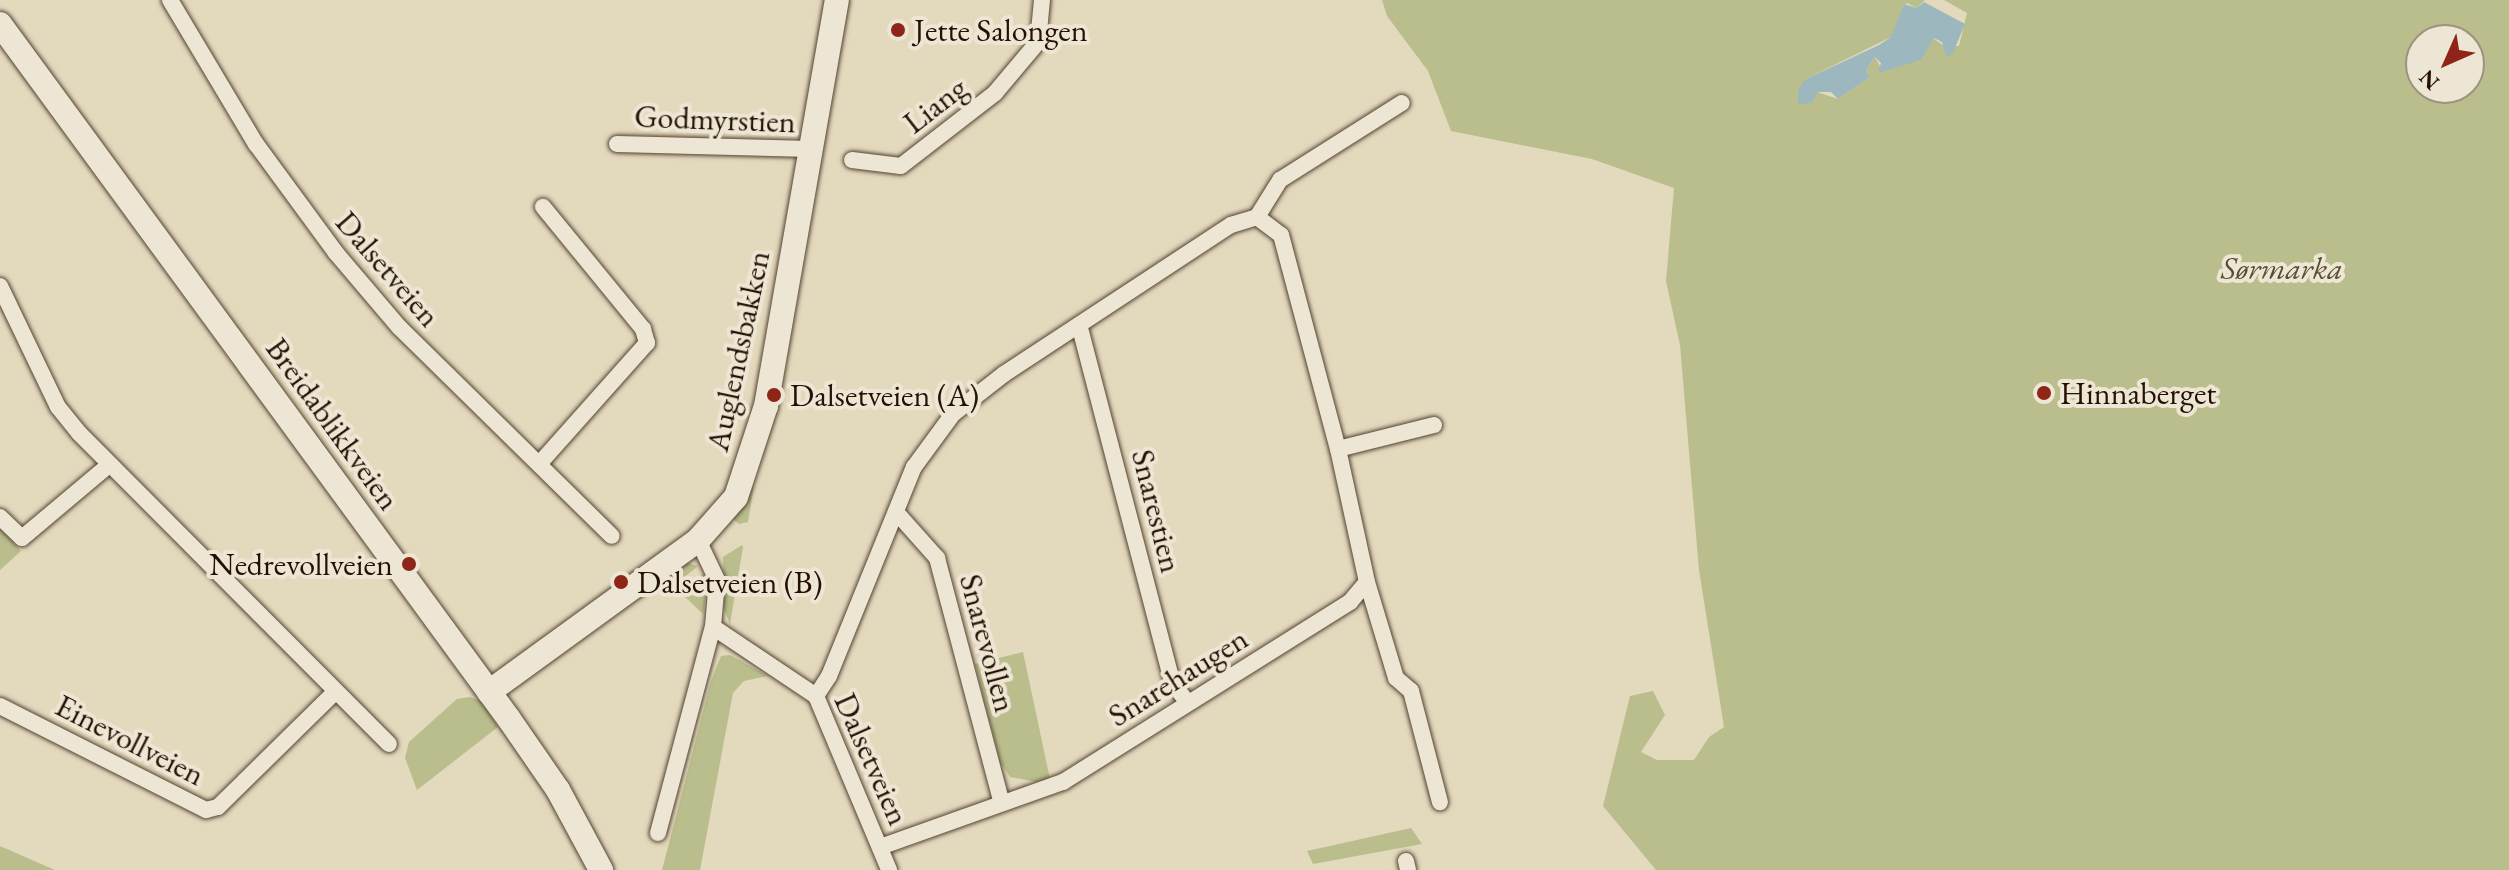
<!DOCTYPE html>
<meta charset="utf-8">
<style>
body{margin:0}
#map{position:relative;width:2509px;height:870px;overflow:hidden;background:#e3d9bd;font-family:"EB Garamond",serif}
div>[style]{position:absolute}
.green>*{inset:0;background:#babe8d}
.water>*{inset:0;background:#9cb7bd}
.roads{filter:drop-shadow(0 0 2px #544332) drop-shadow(0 0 2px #544332)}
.street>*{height:16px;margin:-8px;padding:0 8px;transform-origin:8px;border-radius:8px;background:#ede6d4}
.secondary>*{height:24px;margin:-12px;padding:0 12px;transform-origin:12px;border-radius:12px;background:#ede6d4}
.dots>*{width:22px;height:22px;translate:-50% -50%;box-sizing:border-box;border:4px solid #ede6d4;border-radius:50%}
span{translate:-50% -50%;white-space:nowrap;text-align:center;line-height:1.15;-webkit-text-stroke:8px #ede6d4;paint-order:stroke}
.poi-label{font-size:32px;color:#241103}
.left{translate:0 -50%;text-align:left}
.right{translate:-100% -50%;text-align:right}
.street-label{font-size:32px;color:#241103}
.park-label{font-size:32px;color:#584e33;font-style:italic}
.north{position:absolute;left:2405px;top:24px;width:80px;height:80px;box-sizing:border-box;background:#ede6d4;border:2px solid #9d9180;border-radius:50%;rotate:225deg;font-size:22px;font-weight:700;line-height:32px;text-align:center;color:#241103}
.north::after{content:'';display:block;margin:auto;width:28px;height:36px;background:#8f2418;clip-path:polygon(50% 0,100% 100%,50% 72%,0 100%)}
</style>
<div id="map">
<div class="green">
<i style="clip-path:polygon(evenodd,1382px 0,1925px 0,1916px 8px,1907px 3px,1902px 8px,1904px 16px,1891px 37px,1806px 79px,1800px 102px,1817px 92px,1838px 99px,1870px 77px,1866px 70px,1875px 57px,1880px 66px,1921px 60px,1933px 38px,1944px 46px,1959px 46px,1967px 13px,1944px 0,2509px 0,2509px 870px,1656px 870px,1603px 806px,1630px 696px,1653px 691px,1665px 715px,1641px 752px,1657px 760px,1694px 760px,1709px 737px,1724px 727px,1699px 570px,1680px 345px,1666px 281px,1674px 188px,1592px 159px,1451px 131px,1428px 71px,1387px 16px,1382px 0,2421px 40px,2469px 40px,2469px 88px,2421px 88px,2421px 40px)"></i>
<i style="clip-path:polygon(754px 486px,748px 522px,739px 524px,733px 519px)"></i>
<i style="clip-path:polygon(0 528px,21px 551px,0 570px)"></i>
<i style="clip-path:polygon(742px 545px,743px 547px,730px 624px,724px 609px,723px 557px)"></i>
<i style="clip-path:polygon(684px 562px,698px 566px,672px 587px,641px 590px)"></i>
<i style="clip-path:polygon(704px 573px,707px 585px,703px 614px,682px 594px)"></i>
<i style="clip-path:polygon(1023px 652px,1050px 779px,1037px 782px,1010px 777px,1000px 762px,975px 664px)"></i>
<i style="clip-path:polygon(730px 655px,768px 676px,744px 681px,733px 693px,700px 870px,662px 870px,711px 681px,721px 656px)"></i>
<i style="clip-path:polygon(470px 697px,481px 701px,498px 727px,417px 790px,405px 758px,409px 742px,457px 699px)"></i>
<i style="clip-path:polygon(1411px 828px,1422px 844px,1313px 864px,1307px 851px)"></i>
<i style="clip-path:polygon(0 846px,55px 870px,0 870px)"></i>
</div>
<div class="water">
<i style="clip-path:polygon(1924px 2px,1965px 24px,1952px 55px,1946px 56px,1942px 42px,1934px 38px,1921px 60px,1878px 73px,1881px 63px,1875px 57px,1866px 70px,1870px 77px,1838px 99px,1831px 92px,1818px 92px,1812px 103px,1798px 104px,1798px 90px,1806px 79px,1879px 45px,1891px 37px,1904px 4px,1916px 8px)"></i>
</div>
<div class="roads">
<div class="street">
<i style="left:170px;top:0;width:168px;rotate:59.2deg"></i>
<i style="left:256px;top:144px;width:135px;rotate:53.7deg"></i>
<i style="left:336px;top:253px;width:97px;rotate:49.6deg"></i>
<i style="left:399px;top:327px;width:298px;rotate:44.5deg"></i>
<i style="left:617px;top:144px;width:194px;rotate:1.5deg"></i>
<i style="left:852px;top:160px;width:49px;rotate:7deg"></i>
<i style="left:901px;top:166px;width:119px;rotate:-37.8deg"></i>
<i style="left:995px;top:93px;width:67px;rotate:-49.9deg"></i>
<i style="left:1038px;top:42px;width:42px;rotate:-84.6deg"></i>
<i style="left:1257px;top:217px;width:30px;rotate:37deg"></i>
<i style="left:1281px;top:235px;width:221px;rotate:75.1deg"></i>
<i style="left:0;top:286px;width:134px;rotate:64.4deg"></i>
<i style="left:58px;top:407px;width:33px;rotate:51deg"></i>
<i style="left:79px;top:433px;width:439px;rotate:45.1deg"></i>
<i style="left:1080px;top:328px;width:366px;rotate:75.4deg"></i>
<i style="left:1172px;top:682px;width:26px;rotate:53deg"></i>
<i style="left:540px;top:463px;width:161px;rotate:-48.3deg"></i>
<i style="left:647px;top:343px;width:15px;rotate:-106deg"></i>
<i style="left:643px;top:329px;width:158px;rotate:-129.3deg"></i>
<i style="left:896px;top:512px;width:62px;rotate:48.3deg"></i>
<i style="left:937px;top:558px;width:251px;rotate:75.2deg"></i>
<i style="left:0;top:517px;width:30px;rotate:44deg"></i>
<i style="left:22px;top:538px;width:114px;rotate:-40deg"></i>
<i style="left:698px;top:540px;width:44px;rotate:64.6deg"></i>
<i style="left:717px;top:580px;width:47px;rotate:94.9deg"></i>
<i style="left:713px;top:627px;width:124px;rotate:33.8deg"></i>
<i style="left:816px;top:696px;width:189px;rotate:67.2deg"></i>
<i style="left:1367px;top:582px;width:100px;rotate:73.2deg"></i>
<i style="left:1396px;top:678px;width:20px;rotate:41deg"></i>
<i style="left:1411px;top:691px;width:115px;rotate:75.4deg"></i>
<i style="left:816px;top:696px;width:24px;rotate:-57deg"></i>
<i style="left:829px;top:676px;width:226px;rotate:-67.9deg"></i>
<i style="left:914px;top:467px;width:66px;rotate:-53.7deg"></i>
<i style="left:953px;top:414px;width:65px;rotate:-38.1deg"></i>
<i style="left:1004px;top:374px;width:272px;rotate:-33.3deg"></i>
<i style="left:1231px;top:225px;width:27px;rotate:-17deg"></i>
<i style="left:1257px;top:217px;width:44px;rotate:-58.1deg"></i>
<i style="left:1280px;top:180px;width:144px;rotate:-32.3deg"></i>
<i style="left:0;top:706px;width:231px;rotate:26.8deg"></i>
<i style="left:206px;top:810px;width:12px;rotate:-14deg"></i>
<i style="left:218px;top:807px;width:164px;rotate:-44.5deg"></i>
<i style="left:658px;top:833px;width:213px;rotate:-75.1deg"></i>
<i style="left:880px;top:847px;width:194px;rotate:-19.6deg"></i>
<i style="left:1063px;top:782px;width:339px;rotate:-32.1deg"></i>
<i style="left:1350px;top:602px;width:26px;rotate:-50deg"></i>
<i style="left:1367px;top:582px;width:136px;rotate:-102.3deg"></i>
<i style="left:1338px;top:449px;width:99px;rotate:-14deg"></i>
<i style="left:1406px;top:861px;width:9px;rotate:77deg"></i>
</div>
<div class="secondary">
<i style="left:0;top:24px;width:861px;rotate:53.78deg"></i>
<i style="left:509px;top:719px;width:86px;rotate:55.4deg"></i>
<i style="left:558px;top:790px;width:91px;rotate:61.7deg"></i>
<i style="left:489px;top:692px;width:258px;rotate:-36deg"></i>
<i style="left:698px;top:540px;width:57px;rotate:-48.5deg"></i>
<i style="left:736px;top:497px;width:96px;rotate:-71.8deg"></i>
<i style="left:766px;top:406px;width:412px;rotate:-80.1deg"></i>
</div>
</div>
<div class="dots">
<i style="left:898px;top:30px;background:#8f2418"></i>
<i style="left:2044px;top:393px;background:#8f2418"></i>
<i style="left:774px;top:395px;background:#8f2418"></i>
<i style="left:409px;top:564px;background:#8f2418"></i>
<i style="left:621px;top:582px;background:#8f2418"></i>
</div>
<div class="poi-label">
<span class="left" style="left:914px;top:30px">Jette Salongen</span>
<span class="left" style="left:2060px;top:393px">Hinnaberget</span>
<span class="left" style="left:790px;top:395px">Dalsetveien (A)</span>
<span class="right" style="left:393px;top:564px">Nedrevollveien</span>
<span class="left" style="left:637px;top:582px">Dalsetveien (B)</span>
</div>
<div class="street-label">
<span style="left:935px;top:105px;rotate:-38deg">Liang</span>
<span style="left:715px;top:119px;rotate:2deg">Godmyrstien</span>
<span style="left:388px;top:269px;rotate:49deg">Dalsetveien</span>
<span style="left:738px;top:351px;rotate:-78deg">Auglendsbakken</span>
<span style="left:333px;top:424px;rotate:54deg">Breidablikkveien</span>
<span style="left:1157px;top:511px;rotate:76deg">Snarestien</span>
<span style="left:988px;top:643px;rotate:75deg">Snarevollen</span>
<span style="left:1178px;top:677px;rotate:-32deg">Snarehaugen</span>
<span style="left:130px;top:740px;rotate:27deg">Einevollveien</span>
<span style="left:872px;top:759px;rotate:66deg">Dalsetveien</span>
</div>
<div class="park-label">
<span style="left:2282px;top:268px">Sørmarka</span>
</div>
<div class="north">N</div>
</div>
